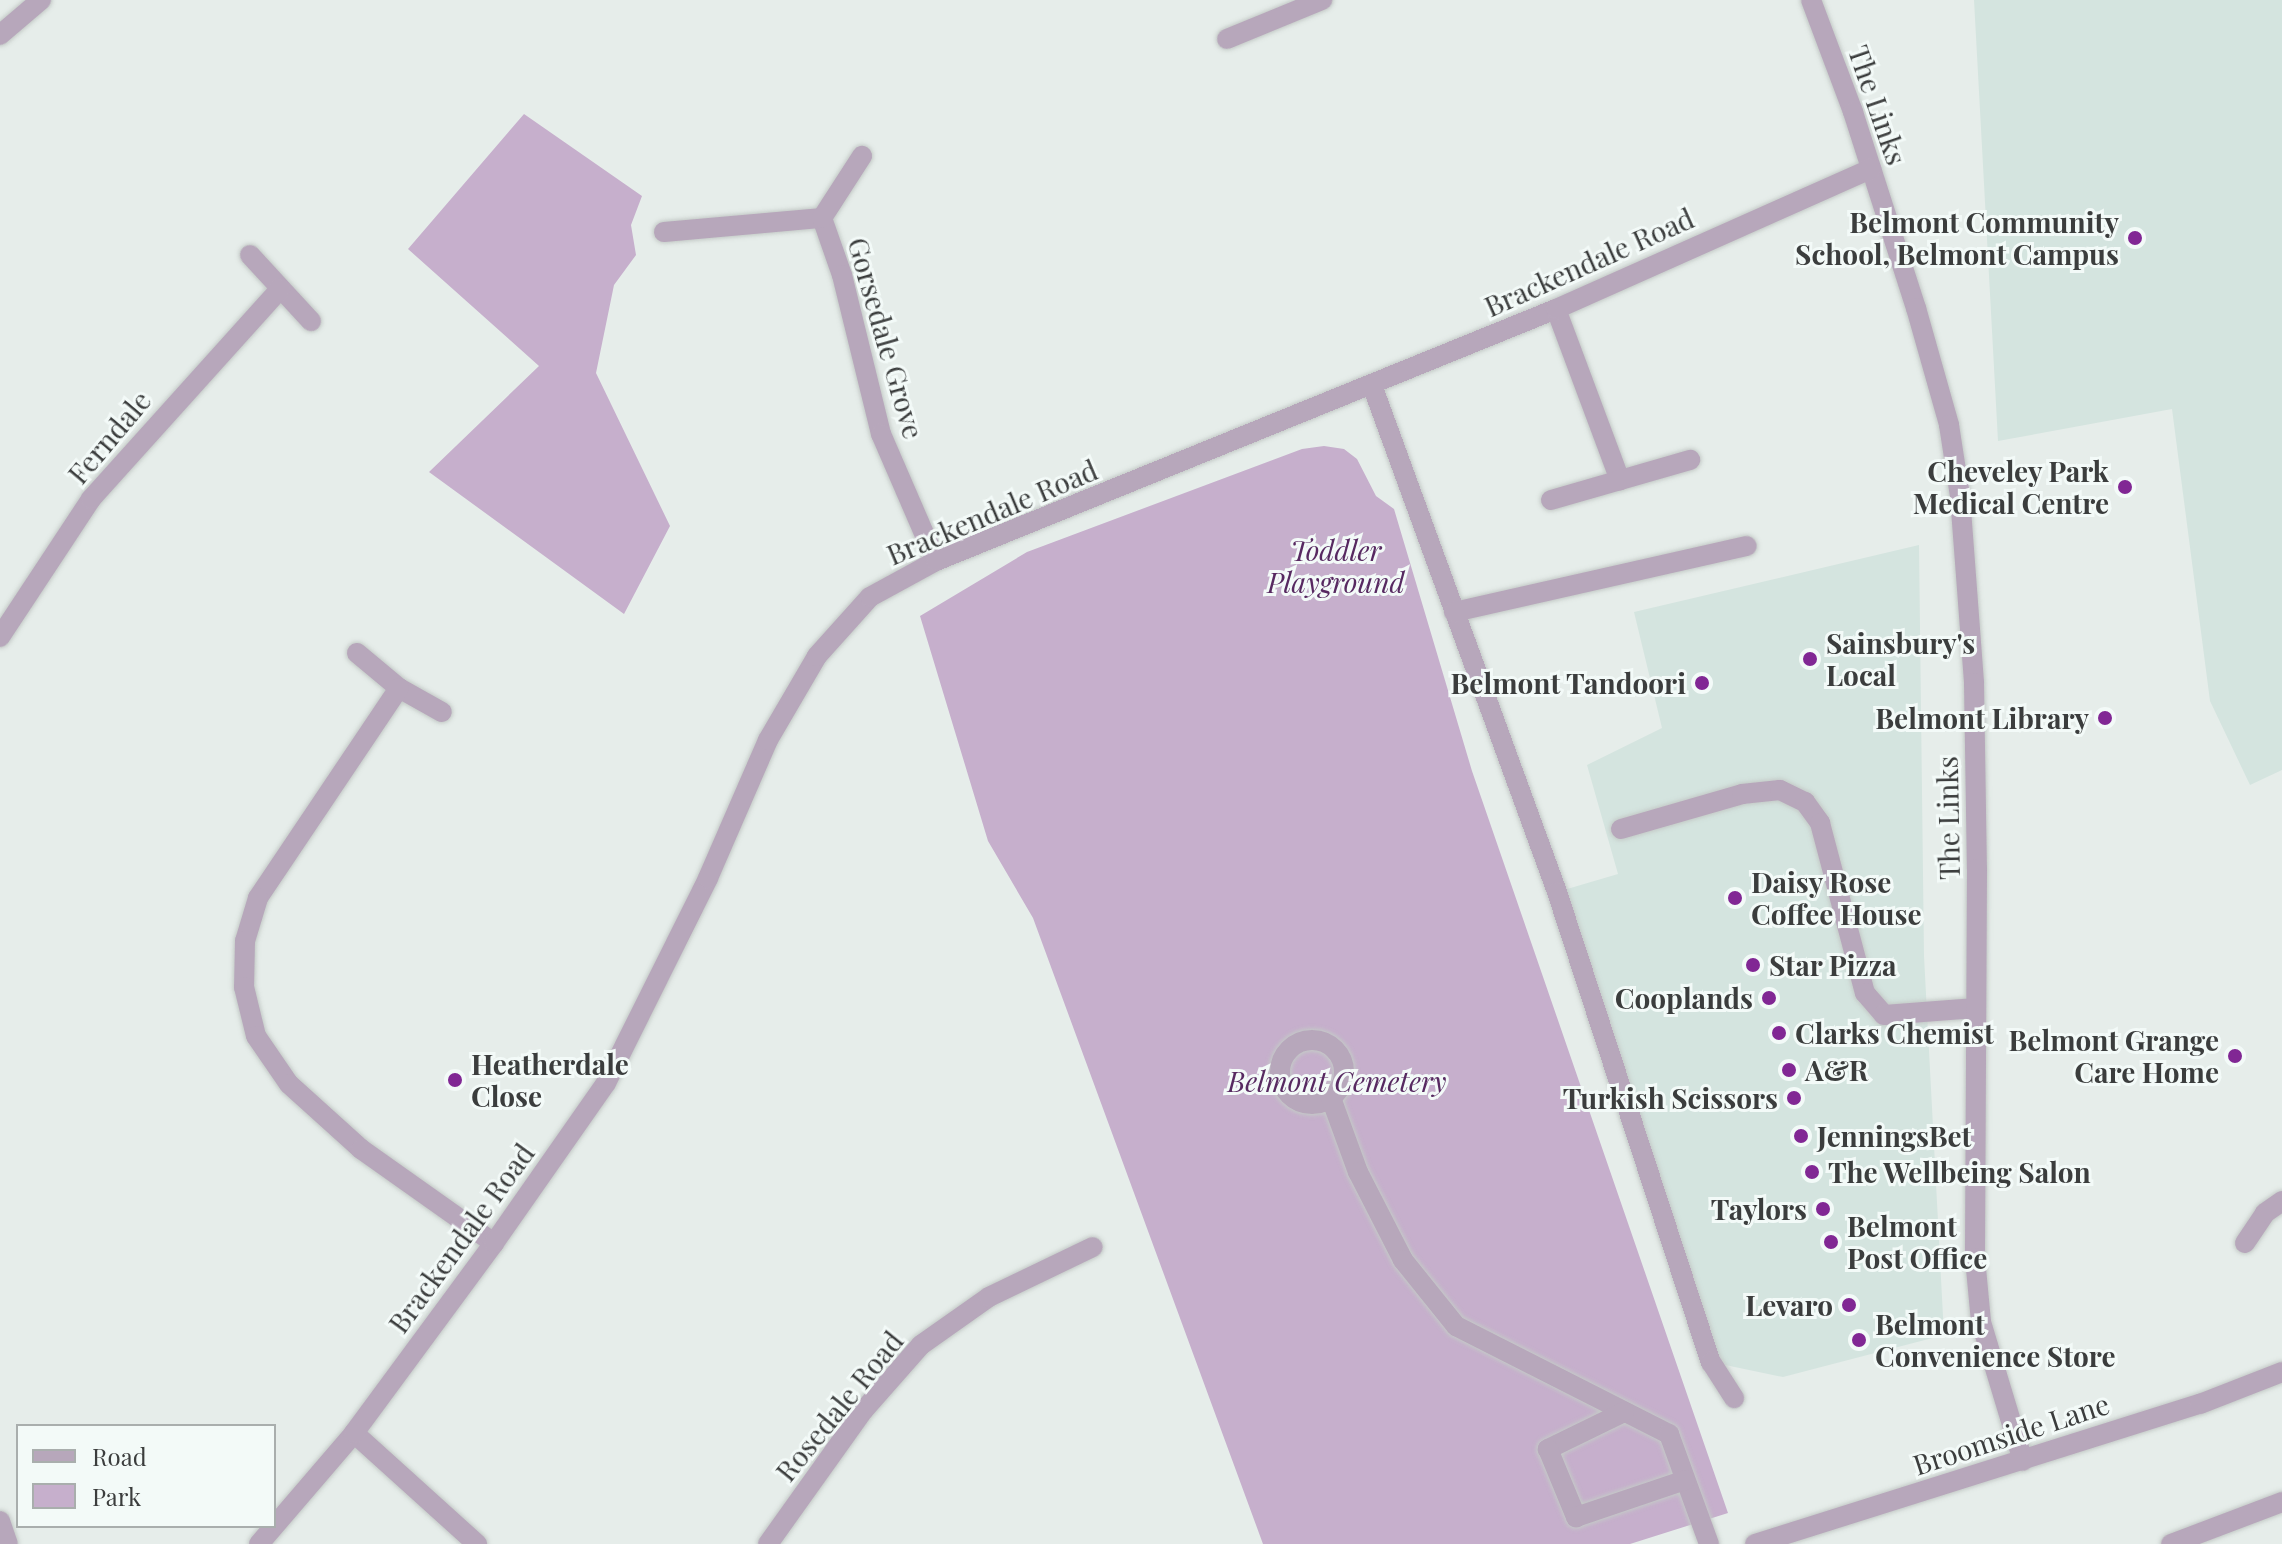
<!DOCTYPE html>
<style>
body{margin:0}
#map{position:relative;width:2282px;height:1544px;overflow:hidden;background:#e6edea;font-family:"Playfair Display",serif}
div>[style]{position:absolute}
.built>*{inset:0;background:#d4e4df}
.green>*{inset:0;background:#c6afcc}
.roads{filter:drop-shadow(0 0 2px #c4cac7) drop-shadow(0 0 2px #c4cac7)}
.service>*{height:20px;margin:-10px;padding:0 10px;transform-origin:10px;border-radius:10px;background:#b7a7bb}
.service>.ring{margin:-10px;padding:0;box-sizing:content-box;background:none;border:20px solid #b7a7bb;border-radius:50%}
.minor>*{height:20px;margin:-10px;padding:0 10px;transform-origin:10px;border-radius:10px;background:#b7a7bb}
.tertiary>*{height:20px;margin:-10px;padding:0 10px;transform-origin:10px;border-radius:10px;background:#b7a7bb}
.dots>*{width:22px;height:22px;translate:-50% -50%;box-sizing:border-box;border:4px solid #f3faf8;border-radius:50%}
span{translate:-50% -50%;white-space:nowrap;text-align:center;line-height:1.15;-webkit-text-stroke:6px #f3faf8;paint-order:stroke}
.street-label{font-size:28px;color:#3b3d3d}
.poi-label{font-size:28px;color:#3b3d3d;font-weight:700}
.right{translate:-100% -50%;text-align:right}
.left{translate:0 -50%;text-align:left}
.park-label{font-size:28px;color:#572961;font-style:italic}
.legend{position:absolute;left:16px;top:1424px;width:260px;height:104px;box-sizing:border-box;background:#f3faf8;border:2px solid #a9aead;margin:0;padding:10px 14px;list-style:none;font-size:24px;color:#3b3d3d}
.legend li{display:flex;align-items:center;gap:16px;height:40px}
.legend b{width:40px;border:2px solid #a9aead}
</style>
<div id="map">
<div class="built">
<i style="clip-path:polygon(1974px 0,2282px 0,2282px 770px,2250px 785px,2210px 701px,2172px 409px,1998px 441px)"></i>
<i style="clip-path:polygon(1919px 545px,1924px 956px,1944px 1335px,1783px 1377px,1711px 1362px,1557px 892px,1618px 874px,1587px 765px,1662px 728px,1634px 612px)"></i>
</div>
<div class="green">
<i style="clip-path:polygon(524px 114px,642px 196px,631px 225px,636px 255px,614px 285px,596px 373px,670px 526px,624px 614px,429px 472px,539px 366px,408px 249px)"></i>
<i style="clip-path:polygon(1324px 446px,1344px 449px,1357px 459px,1376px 496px,1394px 509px,1472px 771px,1728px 1513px,1630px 1544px,1263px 1544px,1033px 918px,988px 841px,920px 616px,1027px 552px,1302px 449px)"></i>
</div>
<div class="roads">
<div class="service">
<i style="left:1372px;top:385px;width:540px;rotate:69.95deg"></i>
<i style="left:1557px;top:892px;width:495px;rotate:71.9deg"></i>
<i style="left:1711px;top:1362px;width:43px;rotate:57.4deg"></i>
<i style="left:1454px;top:612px;width:300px;rotate:-12.7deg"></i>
<i style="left:1621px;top:829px;width:126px;rotate:-16.1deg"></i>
<i style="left:1742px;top:794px;width:38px;rotate:-6deg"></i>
<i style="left:1780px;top:790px;width:28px;rotate:26deg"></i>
<i style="left:1805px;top:802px;width:26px;rotate:54deg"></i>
<i style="left:1820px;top:823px;width:176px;rotate:75.2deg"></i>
<i style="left:1865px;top:993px;width:29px;rotate:49deg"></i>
<i style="left:1884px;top:1015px;width:92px;rotate:-4.4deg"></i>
<i class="ring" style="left:1280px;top:1040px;width:44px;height:44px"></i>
<i style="left:1331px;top:1098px;width:79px;rotate:70deg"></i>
<i style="left:1358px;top:1172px;width:99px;rotate:62.9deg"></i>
<i style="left:1403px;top:1260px;width:85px;rotate:51.2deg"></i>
<i style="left:1456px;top:1326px;width:239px;rotate:26.9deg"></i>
<i style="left:1669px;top:1434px;width:117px;rotate:70deg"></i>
<i style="left:2245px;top:1243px;width:36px;rotate:-56deg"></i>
<i style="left:2265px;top:1213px;width:21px;rotate:-35deg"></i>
<i style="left:1624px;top:1412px;width:85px;rotate:154deg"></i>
<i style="left:1548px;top:1449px;width:74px;rotate:67.6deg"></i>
<i style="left:1576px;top:1517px;width:115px;rotate:-18.7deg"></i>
<i style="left:2171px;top:1544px;width:119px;rotate:-20.7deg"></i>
</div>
<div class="minor">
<i style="left:1811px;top:0;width:120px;rotate:69.4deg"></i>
<i style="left:1853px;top:112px;width:206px;rotate:72.2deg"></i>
<i style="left:1916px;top:308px;width:122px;rotate:74.2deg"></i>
<i style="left:1949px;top:425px;width:72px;rotate:81.2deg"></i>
<i style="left:1960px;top:496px;width:188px;rotate:85.7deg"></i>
<i style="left:1974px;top:683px;width:186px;rotate:89.1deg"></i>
<i style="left:1977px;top:869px;width:389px;rotate:90.3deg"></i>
<i style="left:1975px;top:1258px;width:64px;rotate:84.6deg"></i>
<i style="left:1981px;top:1322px;width:145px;rotate:73.2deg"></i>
<i style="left:0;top:35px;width:54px;rotate:-40.5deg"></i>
<i style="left:1227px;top:39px;width:103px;rotate:-22.3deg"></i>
<i style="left:822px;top:218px;width:60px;rotate:70.7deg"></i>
<i style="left:842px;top:275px;width:164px;rotate:76.2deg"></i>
<i style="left:881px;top:434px;width:138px;rotate:66.6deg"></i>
<i style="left:664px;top:232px;width:159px;rotate:-5.1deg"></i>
<i style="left:822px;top:218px;width:74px;rotate:-57.2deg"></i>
<i style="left:250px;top:255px;width:90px;rotate:47.3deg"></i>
<i style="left:1556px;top:309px;width:183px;rotate:69.5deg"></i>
<i style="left:1551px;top:500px;width:145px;rotate:-16.1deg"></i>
<i style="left:0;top:637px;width:165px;rotate:-56.6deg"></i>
<i style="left:91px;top:499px;width:283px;rotate:-48deg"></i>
<i style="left:357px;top:653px;width:55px;rotate:39.8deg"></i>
<i style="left:399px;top:688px;width:49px;rotate:29.2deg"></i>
<i style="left:399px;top:688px;width:253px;rotate:123.9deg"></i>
<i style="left:258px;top:898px;width:45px;rotate:106.8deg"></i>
<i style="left:245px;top:941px;width:46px;rotate:91.2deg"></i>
<i style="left:244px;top:987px;width:50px;rotate:76.2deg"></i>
<i style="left:256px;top:1036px;width:58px;rotate:55.5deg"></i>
<i style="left:289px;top:1084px;width:97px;rotate:42.1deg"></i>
<i style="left:361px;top:1149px;width:163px;rotate:35.3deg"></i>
<i style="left:354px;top:1433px;width:166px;rotate:42.1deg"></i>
<i style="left:0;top:1521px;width:24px;rotate:71deg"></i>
<i style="left:259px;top:1544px;width:146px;rotate:-49.4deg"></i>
<i style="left:354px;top:1433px;width:236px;rotate:-53.6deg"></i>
<i style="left:494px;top:1243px;width:195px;rotate:-55deg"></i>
<i style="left:606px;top:1083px;width:229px;rotate:-63.5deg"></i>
<i style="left:708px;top:878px;width:150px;rotate:-66.5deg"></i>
<i style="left:768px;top:740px;width:97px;rotate:-59.7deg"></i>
<i style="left:817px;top:656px;width:79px;rotate:-48.1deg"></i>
<i style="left:870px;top:597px;width:75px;rotate:-28.6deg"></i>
<i style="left:936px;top:561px;width:669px;rotate:-22.12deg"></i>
<i style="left:1556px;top:309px;width:345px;rotate:-24deg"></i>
<i style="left:768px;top:1544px;width:163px;rotate:-54.5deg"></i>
<i style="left:863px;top:1411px;width:88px;rotate:-48.7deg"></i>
<i style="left:921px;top:1345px;width:83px;rotate:-35.2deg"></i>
<i style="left:989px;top:1297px;width:115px;rotate:-25.7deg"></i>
</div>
<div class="tertiary">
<i style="left:1755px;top:1544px;width:467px;rotate:-17.5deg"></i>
<i style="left:2200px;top:1404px;width:88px;rotate:-21.3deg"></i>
</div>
</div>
<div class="dots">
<i style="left:2135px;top:238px;background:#812794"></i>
<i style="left:2125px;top:487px;background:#812794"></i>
<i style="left:1810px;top:659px;background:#812794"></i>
<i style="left:1702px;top:683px;background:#812794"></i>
<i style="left:2105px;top:718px;background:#812794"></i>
<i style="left:1735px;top:898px;background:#812794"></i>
<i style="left:1753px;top:965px;background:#812794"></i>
<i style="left:1769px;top:998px;background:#812794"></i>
<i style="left:1779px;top:1033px;background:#812794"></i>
<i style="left:2235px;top:1056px;background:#812794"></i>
<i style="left:1789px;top:1070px;background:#812794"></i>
<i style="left:455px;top:1080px;background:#812794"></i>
<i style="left:1794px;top:1098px;background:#812794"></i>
<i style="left:1801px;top:1136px;background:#812794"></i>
<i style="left:1812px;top:1172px;background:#812794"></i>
<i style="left:1823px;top:1209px;background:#812794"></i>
<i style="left:1831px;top:1242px;background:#812794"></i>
<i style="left:1849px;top:1305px;background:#812794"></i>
<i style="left:1859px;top:1340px;background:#812794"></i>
</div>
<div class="street-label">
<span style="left:1878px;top:105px;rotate:71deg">The Links</span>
<span style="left:1589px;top:262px;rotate:-24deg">Brackendale Road</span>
<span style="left:886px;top:338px;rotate:74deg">Gorsedale Grove</span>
<span style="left:109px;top:437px;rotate:-50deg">Ferndale</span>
<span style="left:992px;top:512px;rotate:-23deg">Brackendale Road</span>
<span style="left:1948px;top:818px;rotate:-91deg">The Links</span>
<span style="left:461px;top:1238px;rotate:-54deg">Brackendale Road</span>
<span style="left:839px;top:1406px;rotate:-51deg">Rosedale Road</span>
<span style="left:2011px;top:1434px;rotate:-18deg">Broomside Lane</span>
</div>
<div class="poi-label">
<span class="right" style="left:2119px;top:238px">Belmont Community<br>School, Belmont Campus</span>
<span class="right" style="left:2109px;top:487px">Cheveley Park<br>Medical Centre</span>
<span class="left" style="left:1826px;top:659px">Sainsbury's<br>Local</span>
<span class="right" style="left:1686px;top:683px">Belmont Tandoori</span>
<span class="right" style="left:2089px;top:718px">Belmont Library</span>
<span class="left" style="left:1751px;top:898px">Daisy Rose<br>Coffee House</span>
<span class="left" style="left:1769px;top:965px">Star Pizza</span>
<span class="right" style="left:1753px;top:998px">Cooplands</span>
<span class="left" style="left:1795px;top:1033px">Clarks Chemist</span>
<span class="right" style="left:2219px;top:1056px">Belmont Grange<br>Care Home</span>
<span class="left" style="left:471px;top:1080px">Heatherdale<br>Close</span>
<span class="left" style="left:1805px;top:1070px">A&amp;R</span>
<span class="right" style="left:1778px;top:1098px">Turkish Scissors</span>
<span class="left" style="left:1817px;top:1136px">JenningsBet</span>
<span class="left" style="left:1828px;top:1172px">The Wellbeing Salon</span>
<span class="right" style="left:1807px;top:1209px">Taylors</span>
<span class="left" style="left:1847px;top:1242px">Belmont<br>Post Office</span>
<span class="right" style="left:1833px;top:1305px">Levaro</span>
<span class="left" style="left:1875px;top:1340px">Belmont<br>Convenience Store</span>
</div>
<div class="park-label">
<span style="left:1336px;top:566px">Toddler<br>Playground</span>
<span style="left:1337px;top:1081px">Belmont Cemetery</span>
</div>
<ul class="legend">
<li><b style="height:10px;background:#b7a7bb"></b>Road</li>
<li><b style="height:22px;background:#c6afcc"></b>Park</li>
</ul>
</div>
